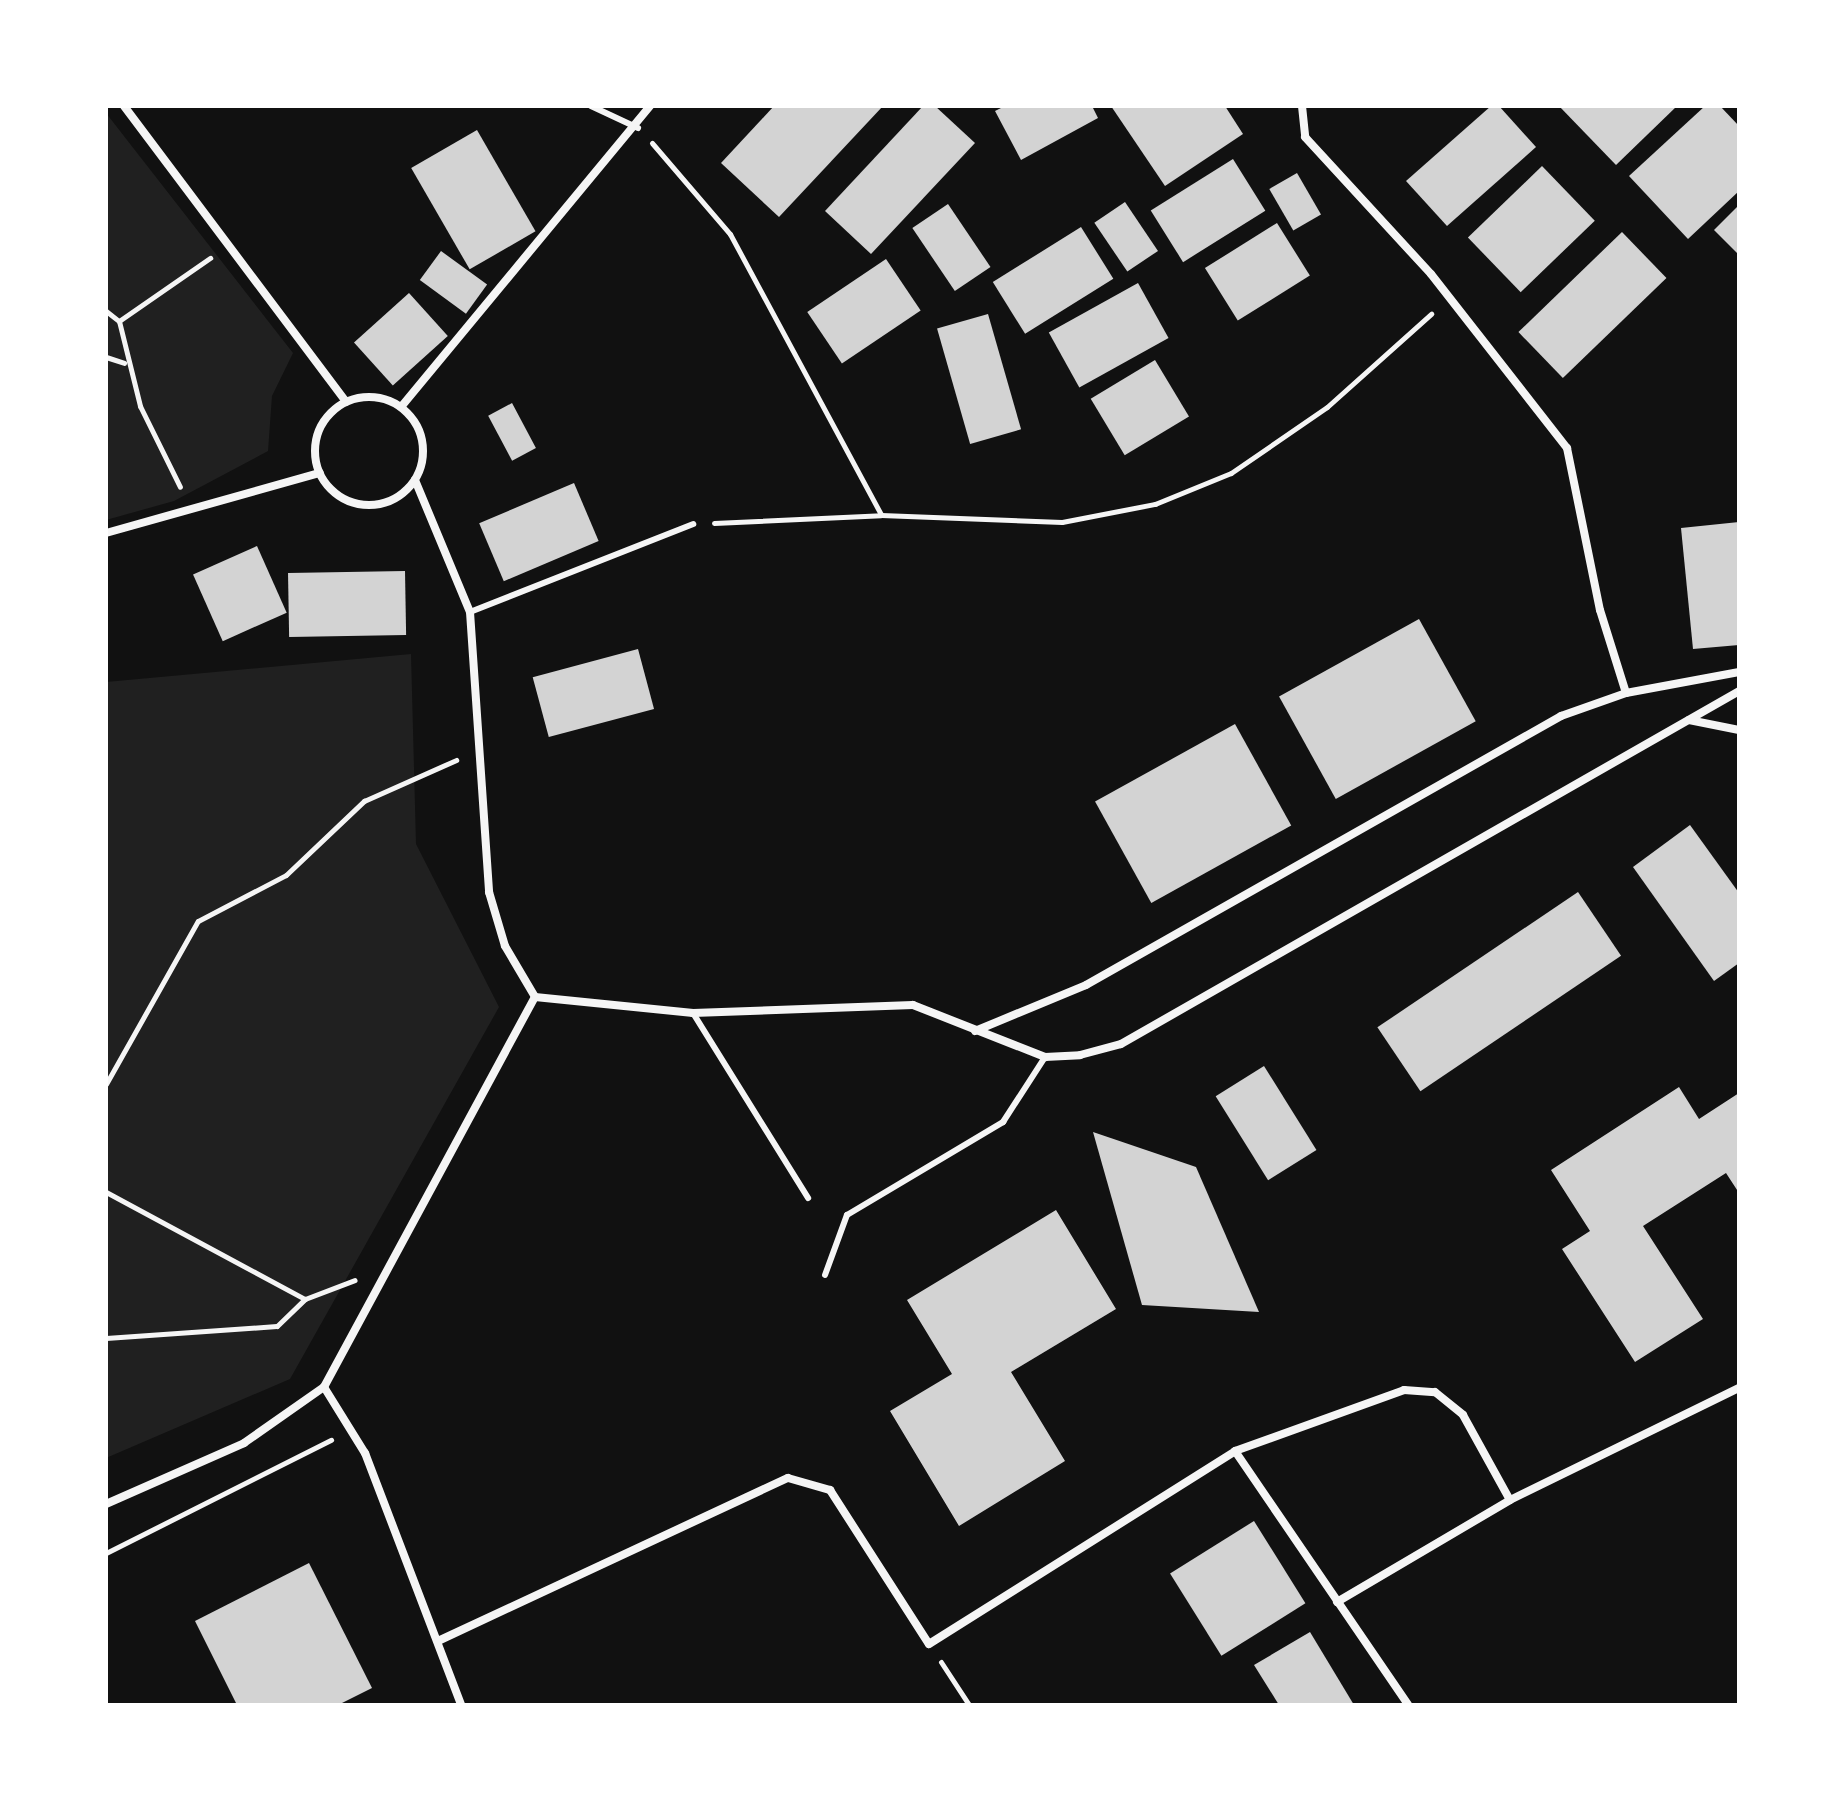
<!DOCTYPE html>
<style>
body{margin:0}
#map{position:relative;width:1845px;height:1811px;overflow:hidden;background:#111;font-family:"Space Grotesk",sans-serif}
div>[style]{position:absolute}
.green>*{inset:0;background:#202020}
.building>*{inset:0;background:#d3d3d3;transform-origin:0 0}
.path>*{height:5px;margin:-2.5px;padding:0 2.5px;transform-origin:2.5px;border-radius:2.5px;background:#f5f5f5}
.service>*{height:6px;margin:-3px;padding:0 3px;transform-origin:3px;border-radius:3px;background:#f5f5f5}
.minor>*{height:8px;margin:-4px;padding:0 4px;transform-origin:4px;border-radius:4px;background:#f5f5f5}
.minor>.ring{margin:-4px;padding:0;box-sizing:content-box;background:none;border:8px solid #f5f5f5;border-radius:50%}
span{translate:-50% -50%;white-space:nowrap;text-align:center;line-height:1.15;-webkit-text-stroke:7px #fff;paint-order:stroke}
.frame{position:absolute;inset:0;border:108px solid #fff;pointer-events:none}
</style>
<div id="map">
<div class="green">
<i style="clip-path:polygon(106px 113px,293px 353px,272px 396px,268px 451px,174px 501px,106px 520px)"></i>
<i style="clip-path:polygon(411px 654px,416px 844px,499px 1007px,290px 1379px,106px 1458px,106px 682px)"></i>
</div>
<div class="building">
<i style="clip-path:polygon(774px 106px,883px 106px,779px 217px,721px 163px)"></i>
<i style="clip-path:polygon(923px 106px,935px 106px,975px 143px,871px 254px,825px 211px)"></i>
<i style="clip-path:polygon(1005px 106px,1092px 106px,1098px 118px,1021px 160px,995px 111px)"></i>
<i style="clip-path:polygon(1111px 106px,1225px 106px,1243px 134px,1165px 186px)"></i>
<i style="clip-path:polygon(1491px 106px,1499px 106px,1536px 147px,1447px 226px,1406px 181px)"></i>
<i style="clip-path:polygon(1559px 106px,1677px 106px,1616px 165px)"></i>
<i style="clip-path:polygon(1705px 106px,1720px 106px,1739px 126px,1739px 191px,1688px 239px,1629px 176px)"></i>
<i style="left:477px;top:130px;width:117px;height:76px;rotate:60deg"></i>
<i style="left:1233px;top:159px;width:61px;height:97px;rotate:58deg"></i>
<i style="left:1542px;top:166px;width:76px;height:103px;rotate:46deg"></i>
<i style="left:1297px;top:173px;width:48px;height:32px;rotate:60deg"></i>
<i style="left:1125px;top:202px;width:59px;height:37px;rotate:56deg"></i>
<i style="left:948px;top:204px;width:76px;height:43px;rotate:56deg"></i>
<i style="clip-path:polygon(1739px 205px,1739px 255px,1714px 230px)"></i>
<i style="left:1277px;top:223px;width:62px;height:85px;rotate:58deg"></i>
<i style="left:1081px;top:227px;width:61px;height:104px;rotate:58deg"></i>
<i style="left:1622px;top:232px;width:64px;height:144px;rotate:46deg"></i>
<i style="left:441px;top:251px;width:57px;height:36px;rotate:36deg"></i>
<i style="left:886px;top:259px;width:62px;height:95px;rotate:56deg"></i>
<i style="left:1138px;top:283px;width:63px;height:102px;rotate:61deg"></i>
<i style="left:409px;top:293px;width:58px;height:74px;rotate:48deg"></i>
<i style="left:988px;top:314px;width:120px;height:53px;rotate:74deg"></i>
<i style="left:1155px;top:360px;width:66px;height:75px;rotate:59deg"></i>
<i style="left:512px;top:403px;width:51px;height:27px;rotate:62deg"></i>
<i style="left:574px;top:483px;width:63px;height:103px;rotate:67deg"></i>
<i style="clip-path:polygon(1739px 522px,1739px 645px,1693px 649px,1681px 528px)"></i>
<i style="left:257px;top:546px;width:73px;height:70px;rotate:66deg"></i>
<i style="left:405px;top:571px;width:64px;height:117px;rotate:89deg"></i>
<i style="left:1419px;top:619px;width:117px;height:160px;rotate:61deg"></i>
<i style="left:638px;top:649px;width:62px;height:109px;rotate:75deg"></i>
<i style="left:1235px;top:724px;width:116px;height:160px;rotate:61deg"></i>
<i style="clip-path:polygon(1690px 825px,1739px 893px,1739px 963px,1714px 981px,1633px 867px)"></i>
<i style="left:1578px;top:892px;width:77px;height:242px;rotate:56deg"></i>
<i style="left:1264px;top:1066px;width:99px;height:57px;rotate:58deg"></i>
<i style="clip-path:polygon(1679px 1087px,1699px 1119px,1739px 1093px,1739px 1193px,1726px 1173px,1643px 1226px,1703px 1319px,1635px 1362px,1562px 1249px,1590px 1231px,1551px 1170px)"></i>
<i style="clip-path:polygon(1093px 1132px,1196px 1167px,1259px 1312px,1142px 1305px)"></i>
<i style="clip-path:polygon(1056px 1210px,1116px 1309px,1011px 1372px,1065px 1461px,959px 1526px,890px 1411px,952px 1374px,907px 1300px)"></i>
<i style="left:1254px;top:1521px;width:97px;height:99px;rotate:58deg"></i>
<i style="clip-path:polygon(309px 1563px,372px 1688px,338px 1705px,237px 1705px,195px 1621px)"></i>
<i style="clip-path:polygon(1310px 1632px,1354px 1705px,1279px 1705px,1254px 1665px)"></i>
</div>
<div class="path">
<i style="left:652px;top:143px;width:120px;rotate:49.4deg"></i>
<i style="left:730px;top:234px;width:318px;rotate:61.7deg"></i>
<i style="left:106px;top:311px;width:16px;rotate:38deg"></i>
<i style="left:119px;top:321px;width:88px;rotate:76.1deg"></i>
<i style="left:140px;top:406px;width:90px;rotate:63.7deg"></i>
<i style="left:119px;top:321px;width:111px;rotate:-34.7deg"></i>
<i style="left:106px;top:357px;width:19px;rotate:18deg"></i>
<i style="left:714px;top:523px;width:167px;rotate:-2.7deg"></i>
<i style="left:881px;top:515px;width:181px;rotate:2.2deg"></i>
<i style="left:1062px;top:522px;width:95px;rotate:-11deg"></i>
<i style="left:1155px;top:504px;width:82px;rotate:-22.2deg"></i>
<i style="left:1231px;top:473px;width:116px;rotate:-34.5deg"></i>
<i style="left:1327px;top:407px;width:140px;rotate:-41.8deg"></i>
<i style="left:106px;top:1084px;width:187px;rotate:-60.6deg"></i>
<i style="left:198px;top:921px;width:99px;rotate:-27.6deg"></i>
<i style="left:286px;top:875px;width:108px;rotate:-43.5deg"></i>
<i style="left:364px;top:801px;width:101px;rotate:-24deg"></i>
<i style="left:106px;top:1192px;width:226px;rotate:28.3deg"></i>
<i style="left:305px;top:1299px;width:53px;rotate:-20.8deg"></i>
<i style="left:106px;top:1338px;width:171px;rotate:-4deg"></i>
<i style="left:277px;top:1326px;width:39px;rotate:-44deg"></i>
<i style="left:106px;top:1553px;width:252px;rotate:-26.7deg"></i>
<i style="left:941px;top:1662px;width:51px;rotate:56.9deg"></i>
</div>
<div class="service">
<i style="left:591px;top:106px;width:52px;rotate:25.1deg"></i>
<i style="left:470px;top:612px;width:240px;rotate:-21.5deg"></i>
<i style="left:693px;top:1013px;width:218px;rotate:58.1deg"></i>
<i style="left:825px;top:1275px;width:64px;rotate:-69.9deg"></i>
<i style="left:847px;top:1215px;width:182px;rotate:-30.8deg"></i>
<i style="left:1003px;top:1122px;width:77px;rotate:-57.1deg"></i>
</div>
<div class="minor">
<i style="left:124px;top:106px;width:370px;rotate:53.1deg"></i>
<i style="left:1302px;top:106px;width:31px;rotate:84deg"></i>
<i style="left:1305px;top:137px;width:186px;rotate:47.4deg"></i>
<i style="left:1431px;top:274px;width:221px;rotate:52deg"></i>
<i style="left:1567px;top:448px;width:165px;rotate:78.5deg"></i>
<i style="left:1600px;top:610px;width:87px;rotate:72.6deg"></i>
<i class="ring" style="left:315px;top:397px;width:100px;height:100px"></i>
<i style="left:401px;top:407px;width:391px;rotate:-50.4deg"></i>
<i style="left:415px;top:480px;width:143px;rotate:67.4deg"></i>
<i style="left:470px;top:612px;width:281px;rotate:86.1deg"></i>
<i style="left:489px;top:892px;width:56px;rotate:73.5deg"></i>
<i style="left:505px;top:946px;width:59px;rotate:59.5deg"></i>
<i style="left:106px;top:533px;width:222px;rotate:-15.7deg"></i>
<i style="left:1689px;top:720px;width:51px;rotate:11.3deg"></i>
<i style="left:975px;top:1031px;width:120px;rotate:-22.5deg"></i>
<i style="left:1086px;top:985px;width:546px;rotate:-29.52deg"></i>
<i style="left:1561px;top:716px;width:69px;rotate:-19.5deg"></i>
<i style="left:1626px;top:693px;width:115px;rotate:-10.5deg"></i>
<i style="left:324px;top:1387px;width:78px;rotate:58.2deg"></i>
<i style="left:365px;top:1453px;width:270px;rotate:69.1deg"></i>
<i style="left:1235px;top:1451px;width:307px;rotate:55.7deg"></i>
<i style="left:106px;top:1504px;width:151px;rotate:-23.8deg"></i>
<i style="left:244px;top:1443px;width:98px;rotate:-35deg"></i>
<i style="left:324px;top:1387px;width:443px;rotate:-61.6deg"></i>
<i style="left:535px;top:997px;width:159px;rotate:5.8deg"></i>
<i style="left:693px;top:1013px;width:220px;rotate:-2.1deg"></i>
<i style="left:913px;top:1005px;width:142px;rotate:21.5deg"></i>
<i style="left:1045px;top:1057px;width:35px;rotate:-3deg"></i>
<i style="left:1080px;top:1055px;width:42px;rotate:-15deg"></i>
<i style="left:1121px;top:1044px;width:712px;rotate:-29.73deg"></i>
<i style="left:1337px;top:1602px;width:201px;rotate:-30.5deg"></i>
<i style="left:1510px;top:1500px;width:255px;rotate:-26.1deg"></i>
<i style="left:438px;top:1641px;width:386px;rotate:-25deg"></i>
<i style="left:788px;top:1478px;width:44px;rotate:15.9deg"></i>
<i style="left:830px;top:1490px;width:183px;rotate:57.3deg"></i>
<i style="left:929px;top:1644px;width:362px;rotate:-32.2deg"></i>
<i style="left:1235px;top:1451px;width:180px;rotate:-19.8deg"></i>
<i style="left:1404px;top:1390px;width:31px;rotate:4deg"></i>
<i style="left:1435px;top:1392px;width:36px;rotate:39deg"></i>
<i style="left:1463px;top:1415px;width:97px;rotate:61.1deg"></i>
</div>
<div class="frame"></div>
</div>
